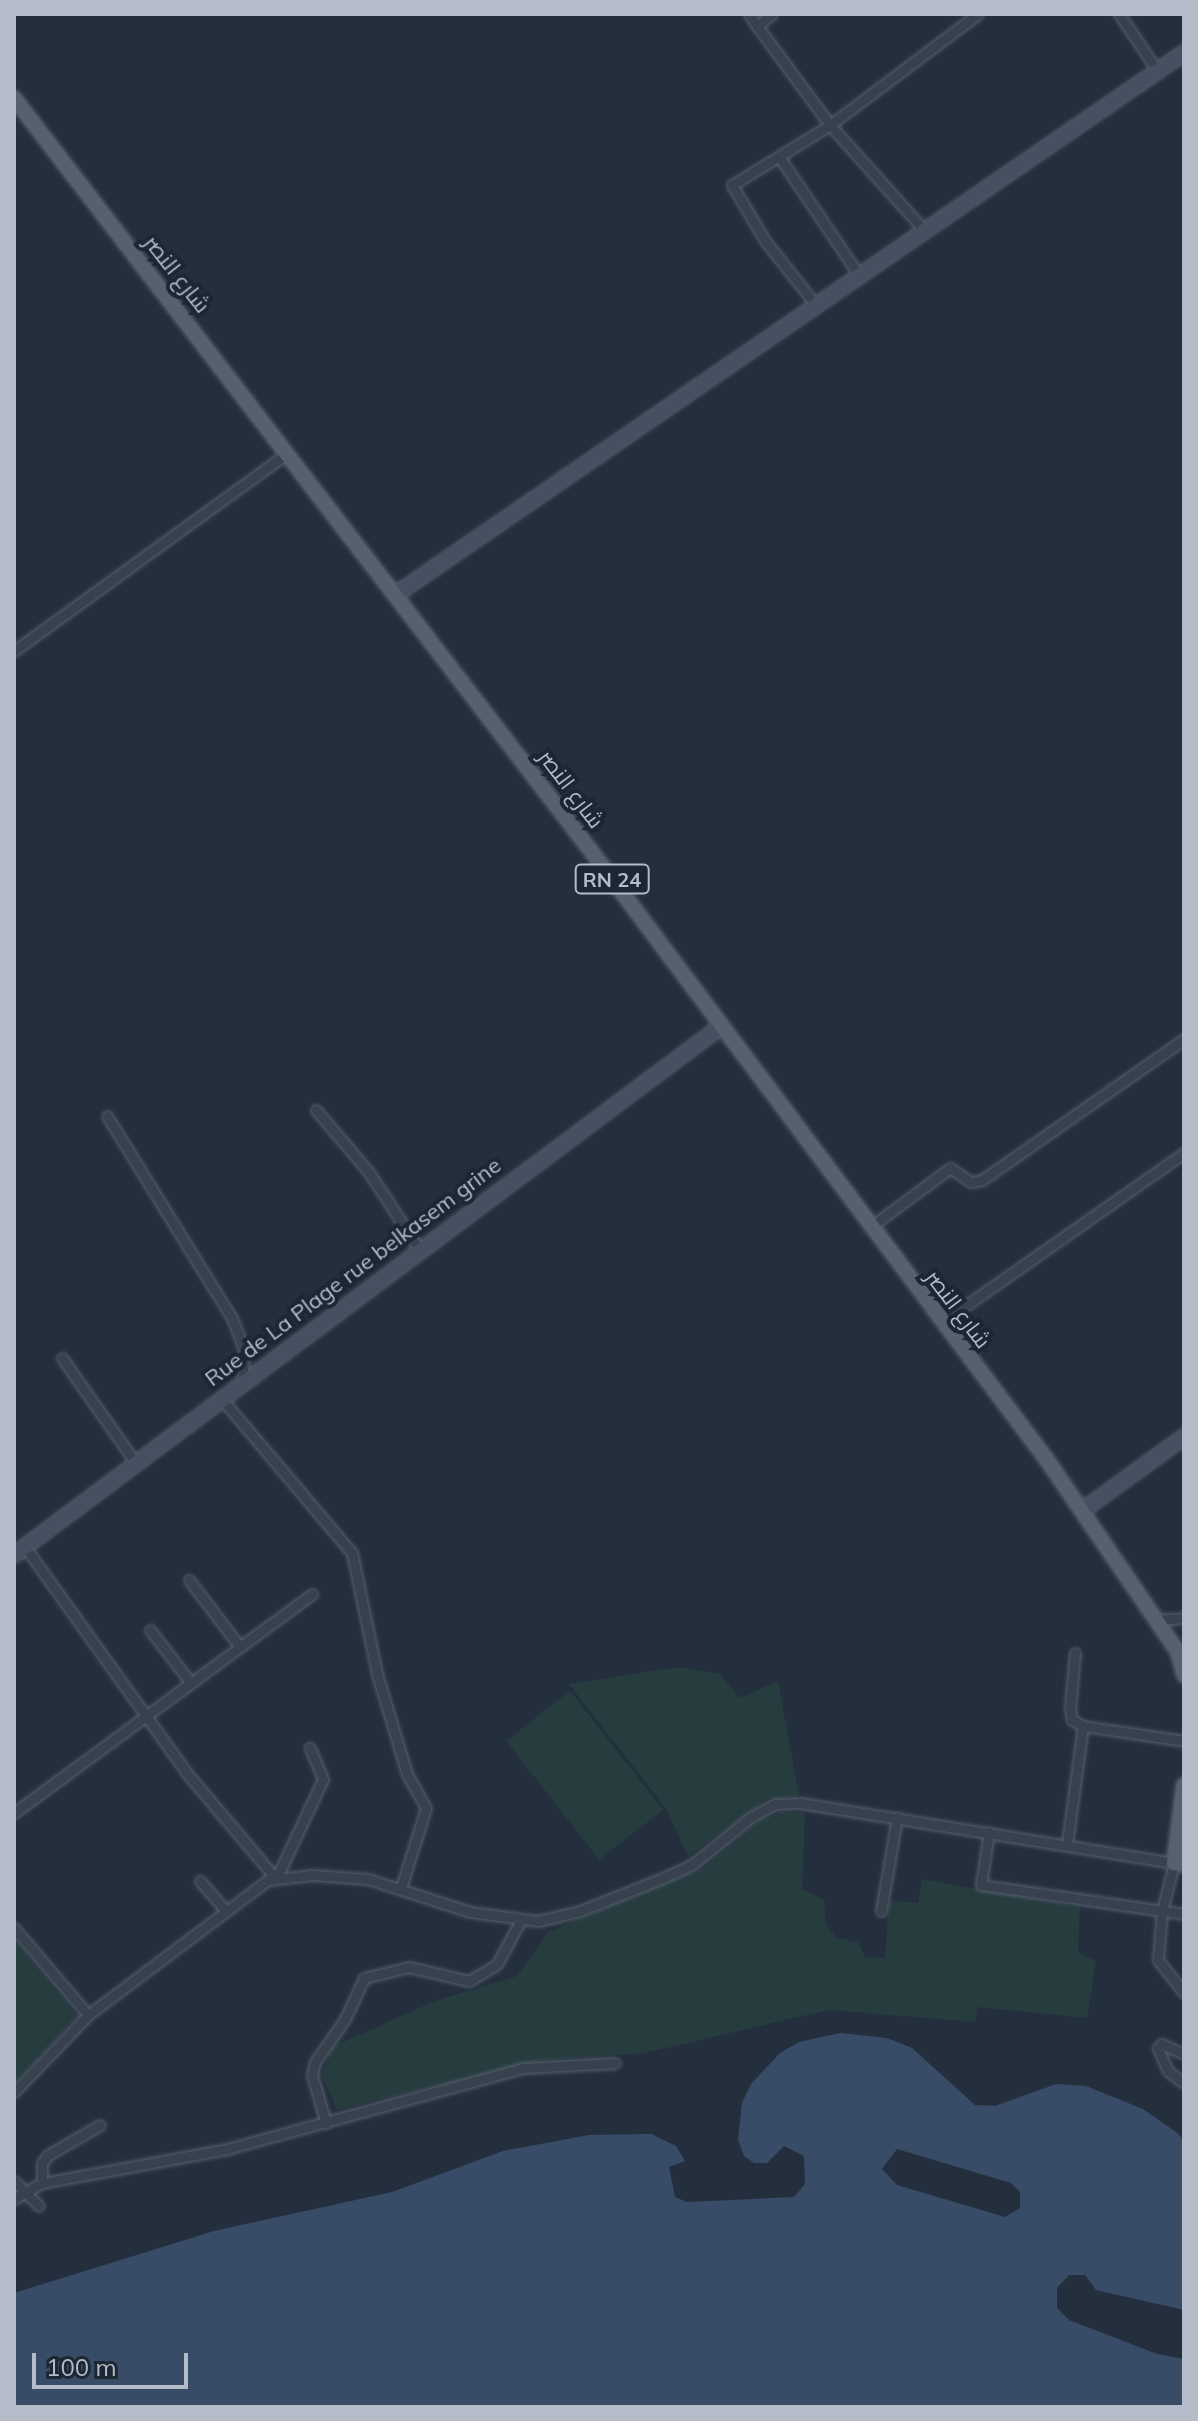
<!DOCTYPE html>
<meta charset="utf-8">
<style>
body{margin:0}
#map{position:relative;width:1198px;height:2421px;overflow:hidden;background:#242f3e;font-family:Mulish,Cairo,sans-serif}
div>[style]{position:absolute}
.green>*{inset:0;background:#263c3f;transform-origin:0 0}
.water>*{inset:0;background:#394c67}
.pier>*{inset:0;background:#242f3e}
.roads{filter:drop-shadow(0 0 2px #565f6c) drop-shadow(0 0 2px #565f6c)}
.street>*{height:9px;margin:-4.5px;padding:0 4.5px;transform-origin:4.5px;border-radius:4.5px;background:#38414e}
.secondary>*{height:14px;margin:-7px;padding:0 7px;transform-origin:7px;border-radius:7px;background:#465061}
.primary>*{height:14px;margin:-7px;padding:0 7px;transform-origin:7px;border-radius:7px;background:#56606e}
span{translate:-50% -50%;white-space:nowrap;text-align:center;line-height:1.15;-webkit-text-stroke:8px #1d2633;paint-order:stroke}
.shield-label span{padding:2px 6px;background:#1d2633;border:2px solid;border-radius:6px;-webkit-text-stroke-width:0}
.shield-label{font-size:20px;color:#b4bcc9;font-weight:700}
.street-label{font-size:22px;color:#b4bcc9}
.frame{position:absolute;inset:0;border:16px solid #b4bcc9;pointer-events:none}
.scale{position:absolute;left:32px;top:2353px;width:156px;height:36px;box-sizing:border-box;border:4px solid #b4bcc9;border-top:0;padding-left:10px;font-size:24px;line-height:28px;white-space:nowrap;color:#b4bcc9;-webkit-text-stroke:6px #1d2633;paint-order:stroke}
</style>
<div id="map">
<div class="green">
<i style="clip-path:polygon(678px 1667px,720px 1674px,740px 1698px,778px 1681px,799px 1796px,768px 1799px,688px 1856px,665px 1807px,569px 1684px)"></i>
<i style="left:570px;top:1691px;width:151px;height:81px;rotate:52deg"></i>
<i style="clip-path:polygon(781px 1812px,805px 1813px,802px 1889px,824px 1900px,826px 1925px,837px 1938px,858px 1942px,865px 1957px,885px 1958px,889px 1900px,918px 1903px,922px 1879px,1080px 1907px,1078px 1952px,1096px 1961px,1087px 2018px,978px 2007px,975px 2022px,828px 2010px,645px 2053px,546px 2060px,337px 2110px,322px 2075px,332px 2047px,435px 2001px,517px 1976px,548px 1932px,704px 1867px,757px 1822px)"></i>
<i style="clip-path:polygon(14px 1940px,78px 2016px,14px 2083px)"></i>
</div>
<div class="water">
<i style="clip-path:polygon(840px 2033px,887px 2038px,912px 2048px,975px 2105px,995px 2106px,1056px 2084px,1086px 2086px,1143px 2109px,1176px 2132px,1184px 2140px,1184px 2407px,14px 2407px,14px 2293px,214px 2231px,392px 2192px,503px 2151px,589px 2135px,651px 2134px,676px 2146px,685px 2161px,669px 2167px,675px 2197px,687px 2202px,794px 2197px,805px 2184px,804px 2156px,784px 2146px,767px 2163px,754px 2163px,744px 2156px,738px 2140px,742px 2103px,751px 2084px,780px 2053px,799px 2042px)"></i>
</div>
<div class="pier">
<i style="clip-path:polygon(897px 2149px,1011px 2183px,1020px 2192px,1020px 2208px,1005px 2217px,897px 2185px,882px 2169px)"></i>
<i style="clip-path:polygon(1069px 2275px,1085px 2275px,1096px 2290px,1184px 2310px,1184px 2359px,1157px 2354px,1069px 2320px,1057px 2308px,1057px 2288px)"></i>
</div>
<div class="roads">
<div class="street">
<i style="left:749px;top:14px;width:14px;rotate:56deg"></i>
<i style="left:757px;top:26px;width:19px;rotate:-39deg"></i>
<i style="left:1119px;top:14px;width:68px;rotate:55.8deg"></i>
<i style="left:757px;top:26px;width:123px;rotate:53.6deg"></i>
<i style="left:830px;top:125px;width:115px;rotate:148.5deg"></i>
<i style="left:732px;top:185px;width:66px;rotate:59.2deg"></i>
<i style="left:766px;top:242px;width:79px;rotate:51.7deg"></i>
<i style="left:780px;top:158px;width:141px;rotate:56deg"></i>
<i style="left:924px;top:230px;width:141px;rotate:-131.8deg"></i>
<i style="left:830px;top:125px;width:185px;rotate:-36.9deg"></i>
<i style="left:14px;top:651px;width:338px;rotate:-35.9deg"></i>
<i style="left:316px;top:1110px;width:80px;rotate:49.6deg"></i>
<i style="left:368px;top:1171px;width:93px;rotate:56.8deg"></i>
<i style="left:107px;top:1116px;width:238px;rotate:58.3deg"></i>
<i style="left:232px;top:1318px;width:34px;rotate:69deg"></i>
<i style="left:244px;top:1350px;width:31px;rotate:92deg"></i>
<i style="left:869px;top:1228px;width:101px;rotate:-36.5deg"></i>
<i style="left:950px;top:1168px;width:25px;rotate:34deg"></i>
<i style="left:971px;top:1182px;width:11px;rotate:-10deg"></i>
<i style="left:982px;top:1180px;width:246px;rotate:-34.9deg"></i>
<i style="left:941px;top:1323px;width:297px;rotate:-35deg"></i>
<i style="left:62px;top:1358px;width:127px;rotate:54.9deg"></i>
<i style="left:221px;top:1398px;width:203px;rotate:49.8deg"></i>
<i style="left:352px;top:1553px;width:124px;rotate:78.3deg"></i>
<i style="left:377px;top:1674px;width:104px;rotate:73.3deg"></i>
<i style="left:407px;top:1774px;width:39px;rotate:61deg"></i>
<i style="left:426px;top:1808px;width:84px;rotate:107.4deg"></i>
<i style="left:25px;top:1547px;width:277px;rotate:54.4deg"></i>
<i style="left:186px;top:1772px;width:140px;rotate:49.9deg"></i>
<i style="left:276px;top:1879px;width:110px;rotate:-64.8deg"></i>
<i style="left:323px;top:1779px;width:34px;rotate:-113deg"></i>
<i style="left:189px;top:1580px;width:84px;rotate:52.7deg"></i>
<i style="left:1157px;top:1620px;width:27px;rotate:-4deg"></i>
<i style="left:150px;top:1630px;width:67px;rotate:52.3deg"></i>
<i style="left:1075px;top:1653px;width:55px;rotate:95.2deg"></i>
<i style="left:1070px;top:1708px;width:12px;rotate:81deg"></i>
<i style="left:1072px;top:1720px;width:13px;rotate:29deg"></i>
<i style="left:14px;top:1813px;width:370px;rotate:-36.3deg"></i>
<i style="left:989px;top:1832px;width:54px;rotate:98.6deg"></i>
<i style="left:981px;top:1885px;width:205px;rotate:8.1deg"></i>
<i style="left:1067px;top:1844px;width:119px;rotate:-82.3deg"></i>
<i style="left:1083px;top:1726px;width:102px;rotate:8.4deg"></i>
<i style="left:200px;top:1881px;width:37px;rotate:49deg"></i>
<i style="left:881px;top:1911px;width:95px;rotate:-80.3deg"></i>
<i style="left:14px;top:1928px;width:114px;rotate:49.6deg"></i>
<i style="left:88px;top:2015px;width:225px;rotate:-36.9deg"></i>
<i style="left:268px;top:1880px;width:45px;rotate:-6.3deg"></i>
<i style="left:313px;top:1875px;width:55px;rotate:4.2deg"></i>
<i style="left:368px;top:1879px;width:107px;rotate:17.9deg"></i>
<i style="left:470px;top:1912px;width:69px;rotate:7.5deg"></i>
<i style="left:538px;top:1921px;width:43px;rotate:-13.4deg"></i>
<i style="left:580px;top:1911px;width:89px;rotate:-21.7deg"></i>
<i style="left:663px;top:1878px;width:33px;rotate:-25deg"></i>
<i style="left:693px;top:1864px;width:75px;rotate:-39deg"></i>
<i style="left:751px;top:1817px;width:27px;rotate:-28deg"></i>
<i style="left:775px;top:1804px;width:25px;rotate:-2deg"></i>
<i style="left:800px;top:1803px;width:379px;rotate:9.1deg"></i>
<i style="left:1174px;top:1863px;width:49px;rotate:104deg"></i>
<i style="left:1162px;top:1911px;width:49px;rotate:94.7deg"></i>
<i style="left:1158px;top:1960px;width:42px;rotate:51.8deg"></i>
<i style="left:1184px;top:2054px;width:24px;rotate:-156deg"></i>
<i style="left:1162px;top:2044px;width:6px;rotate:135deg"></i>
<i style="left:1158px;top:2048px;width:25px;rotate:67deg"></i>
<i style="left:1168px;top:2071px;width:20px;rotate:37deg"></i>
<i style="left:14px;top:2092px;width:107px;rotate:-46.1deg"></i>
<i style="left:326px;top:2123px;width:50px;rotate:-106.3deg"></i>
<i style="left:312px;top:2075px;width:13px;rotate:-77deg"></i>
<i style="left:315px;top:2062px;width:52px;rotate:-55.1deg"></i>
<i style="left:345px;top:2019px;width:45px;rotate:-65.1deg"></i>
<i style="left:364px;top:1978px;width:46px;rotate:-13.7deg"></i>
<i style="left:409px;top:1967px;width:62px;rotate:13.1deg"></i>
<i style="left:469px;top:1981px;width:33px;rotate:-31deg"></i>
<i style="left:497px;top:1964px;width:50px;rotate:-61.4deg"></i>
<i style="left:14px;top:2181px;width:35px;rotate:45deg"></i>
<i style="left:42px;top:2183px;width:20px;rotate:-90deg"></i>
<i style="left:42px;top:2163px;width:10px;rotate:-53deg"></i>
<i style="left:48px;top:2155px;width:60px;rotate:-30deg"></i>
<i style="left:14px;top:2199px;width:32px;rotate:-30deg"></i>
<i style="left:42px;top:2183px;width:188px;rotate:-10.4deg"></i>
<i style="left:227px;top:2149px;width:307px;rotate:-15.3deg"></i>
<i style="left:523px;top:2068px;width:92px;rotate:-3.1deg"></i>
</div>
<div class="secondary">
<i style="left:395px;top:595px;width:957px;rotate:-34.49deg"></i>
<i style="left:1083px;top:1510px;width:125px;rotate:-35.9deg"></i>
<i style="left:14px;top:1555px;width:882px;rotate:-36.79deg"></i>
</div>
<div class="primary">
<i style="left:14px;top:98px;width:959px;rotate:52.54deg"></i>
<i style="left:597px;top:859px;width:751px;rotate:53.18deg"></i>
<i style="left:1047px;top:1460px;width:232px;rotate:55.7deg"></i>
<i style="left:1178px;top:1652px;width:24px;rotate:75deg"></i>
<i style="left:1184px;top:1785px;width:79px;rotate:97.3deg"></i>
<i style="left:1174px;top:1863px;width:10px;rotate:6deg"></i>
</div>
</div>
<div class="shield-label">
<span style="left:612px;top:879px">RN 24</span>
</div>
<div class="street-label">
<span style="left:177px;top:274px;rotate:52deg">شارع النصر</span>
<span style="left:571px;top:789px;rotate:53deg">شارع النصر</span>
<span style="left:353px;top:1272px;rotate:-37deg">Rue de La Plage rue belkasem grine</span>
<span style="left:958px;top:1309px;rotate:53deg">شارع النصر</span>
</div>
<div class="frame"></div>
<div class="scale">100 m</div>
</div>
